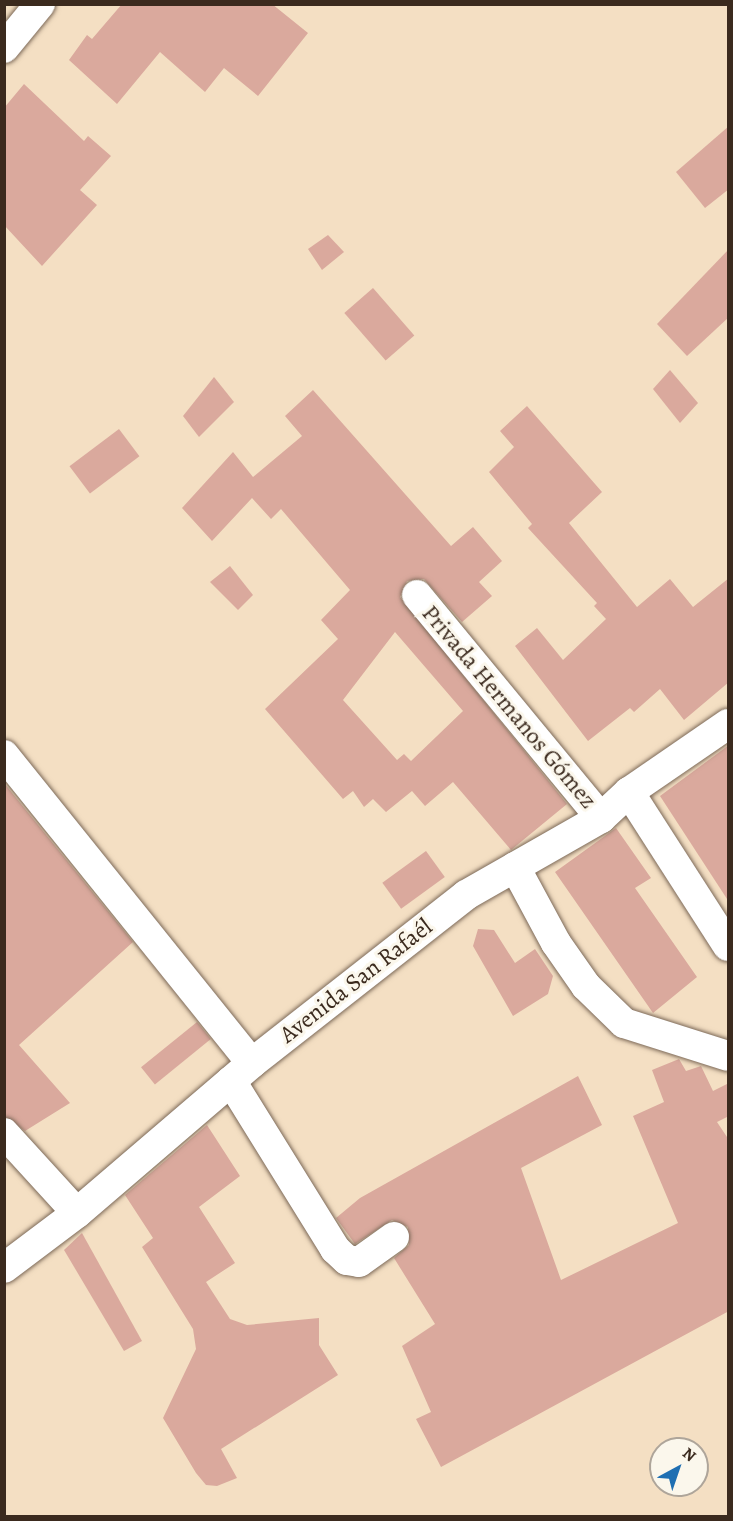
<!DOCTYPE html>
<meta charset="utf-8">
<style>
body{margin:0}
#map{position:relative;width:733px;height:1521px;overflow:hidden;background:#f4dfc3;font-family:Alegreya,serif}
div>[style]{position:absolute}
.building>*{inset:0;background:#daa99d;transform-origin:0 0}
.roads{filter:drop-shadow(0 0 2px #7c6958) drop-shadow(0 0 2px #7c6958)}
.minor>*{height:30px;margin:-15px;padding:0 15px;transform-origin:15px;border-radius:15px;background:#fff}
span{translate:-50% -50%;white-space:nowrap;text-align:center;line-height:1.15;-webkit-text-stroke:6px #fbf7ec;paint-order:stroke}
.street-label{font-size:24px;color:#3b2a1e}
.frame{position:absolute;inset:0;border:6px solid #3b2a1e;pointer-events:none}
.north{position:absolute;left:649px;top:1437px;width:60px;height:60px;box-sizing:border-box;background:#fbf7ec;border:2px solid #aea59a;border-radius:50%;rotate:40deg;font-size:16px;font-weight:700;line-height:24px;text-align:center;color:#3b2a1e}
.north::after{content:'';display:block;margin:auto;width:21px;height:27px;background:#1f6fb2;clip-path:polygon(50% 0,100% 100%,50% 72%,0 100%)}
</style>
<div id="map">
<div class="building">
<i style="clip-path:polygon(122px 4px,272px 4px,308px 33px,258px 96px,224px 68px,205px 92px,160px 52px,117px 104px,69px 60px,87px 35px,92px 39px)"></i>
<i style="clip-path:polygon(24px 84px,84px 141px,88px 136px,111px 156px,80px 190px,97px 205px,42px 266px,4px 225px,4px 108px)"></i>
<i style="clip-path:polygon(729px 126px,729px 189px,705px 208px,676px 172px)"></i>
<i style="clip-path:polygon(328px 235px,344px 252px,322px 270px,308px 249px)"></i>
<i style="clip-path:polygon(729px 249px,729px 317px,687px 356px,657px 324px)"></i>
<i style="left:373px;top:288px;width:63px;height:38px;rotate:49deg"></i>
<i style="clip-path:polygon(670px 370px,698px 403px,680px 423px,653px 389px)"></i>
<i style="clip-path:polygon(214px 377px,234px 402px,199px 437px,183px 416px)"></i>
<i style="clip-path:polygon(evenodd,313px 390px,451px 546px,473px 527px,502px 561px,479px 582px,492px 596px,462px 622px,424px 579px,407px 581px,400px 597px,567px 804px,511px 850px,453px 782px,425px 806px,412px 791px,386px 812px,373px 799px,364px 807px,353px 791px,343px 799px,265px 709px,338px 639px,321px 620px,350px 590px,281px 509px,271px 519px,252px 498px,212px 541px,182px 508px,233px 452px,253px 477px,302px 436px,285px 416px,313px 390px,395px 632px,463px 711px,411px 761px,404px 754px,397px 760px,343px 700px,395px 632px)"></i>
<i style="clip-path:polygon(527px 406px,602px 492px,569px 523px,637px 607px,670px 579px,693px 607px,729px 578px,729px 682px,684px 720px,660px 689px,634px 712px,630px 708px,588px 741px,515px 646px,537px 628px,563px 660px,606px 619px,594px 606px,597px 603px,528px 528px,532px 524px,489px 472px,514px 447px,500px 431px)"></i>
<i style="left:119px;top:429px;width:34px;height:62px;rotate:53deg"></i>
<i style="clip-path:polygon(230px 566px,253px 595px,238px 610px,210px 582px)"></i>
<i style="clip-path:polygon(729px 745px,729px 902px,660px 796px)"></i>
<i style="clip-path:polygon(4px 783px,133px 942px,19px 1045px,70px 1103px,25px 1131px,4px 1116px)"></i>
<i style="clip-path:polygon(616px 828px,651px 878px,635px 888px,697px 977px,653px 1013px,555px 872px)"></i>
<i style="left:426px;top:851px;width:32px;height:54px;rotate:54deg"></i>
<i style="clip-path:polygon(478px 929px,494px 930px,515px 963px,535px 949px,553px 976px,548px 994px,513px 1016px,473px 946px)"></i>
<i style="left:197px;top:1022px;width:22px;height:72px;rotate:51deg"></i>
<i style="clip-path:polygon(679px 1059px,686px 1071px,701px 1066px,713px 1091px,729px 1083px,729px 1116px,717px 1122px,729px 1140px,729px 1311px,441px 1467px,416px 1419px,431px 1412px,402px 1346px,435px 1324px,394px 1258px,409px 1245px,408px 1227px,392px 1220px,355px 1244px,336px 1218px,360px 1198px,578px 1076px,602px 1125px,521px 1168px,561px 1280px,678px 1223px,633px 1116px,664px 1102px,652px 1070px)"></i>
<i style="clip-path:polygon(207px 1125px,240px 1176px,199px 1207px,235px 1263px,206px 1282px,230px 1319px,247px 1325px,319px 1318px,319px 1345px,338px 1375px,221px 1449px,237px 1478px,217px 1486px,206px 1485px,196px 1473px,163px 1418px,196px 1349px,193px 1329px,142px 1247px,153px 1238px,125px 1195px)"></i>
<i style="clip-path:polygon(82px 1233px,142px 1341px,124px 1351px,64px 1250px)"></i>
</div>
<div class="roads">
<div class="minor">
<i style="left:4px;top:48px;width:57px;rotate:-50.7deg"></i>
<i style="left:417px;top:595px;width:289px;rotate:50.5deg"></i>
<i style="left:4px;top:755px;width:395px;rotate:51.2deg"></i>
<i style="left:629px;top:792px;width:183px;rotate:57.3deg"></i>
<i style="left:515px;top:867px;width:86px;rotate:61.7deg"></i>
<i style="left:556px;top:943px;width:52px;rotate:55.1deg"></i>
<i style="left:586px;top:986px;width:53px;rotate:44.2deg"></i>
<i style="left:624px;top:1023px;width:109px;rotate:17.6deg"></i>
<i style="left:231px;top:1081px;width:198px;rotate:58.2deg"></i>
<i style="left:335px;top:1249px;width:16px;rotate:43deg"></i>
<i style="left:347px;top:1260px;width:12px;rotate:9deg"></i>
<i style="left:359px;top:1262px;width:43px;rotate:-35.5deg"></i>
<i style="left:4px;top:1133px;width:108px;rotate:47.6deg"></i>
<i style="left:4px;top:1268px;width:91px;rotate:-37deg"></i>
<i style="left:77px;top:1213px;width:230px;rotate:-40.6deg"></i>
<i style="left:252px;top:1063px;width:272px;rotate:-38.1deg"></i>
<i style="left:466px;top:895px;width:155px;rotate:-29.7deg"></i>
<i style="left:601px;top:818px;width:38px;rotate:-43deg"></i>
<i style="left:629px;top:792px;width:120px;rotate:-34.5deg"></i>
</div>
</div>
<div class="street-label">
<span style="left:509px;top:707px;rotate:50deg">Privada Hermanos Gómez</span>
<span style="left:356px;top:981px;rotate:-38deg">Avenida San Rafaél</span>
</div>
<div class="frame"></div>
<div class="north">N</div>
</div>
